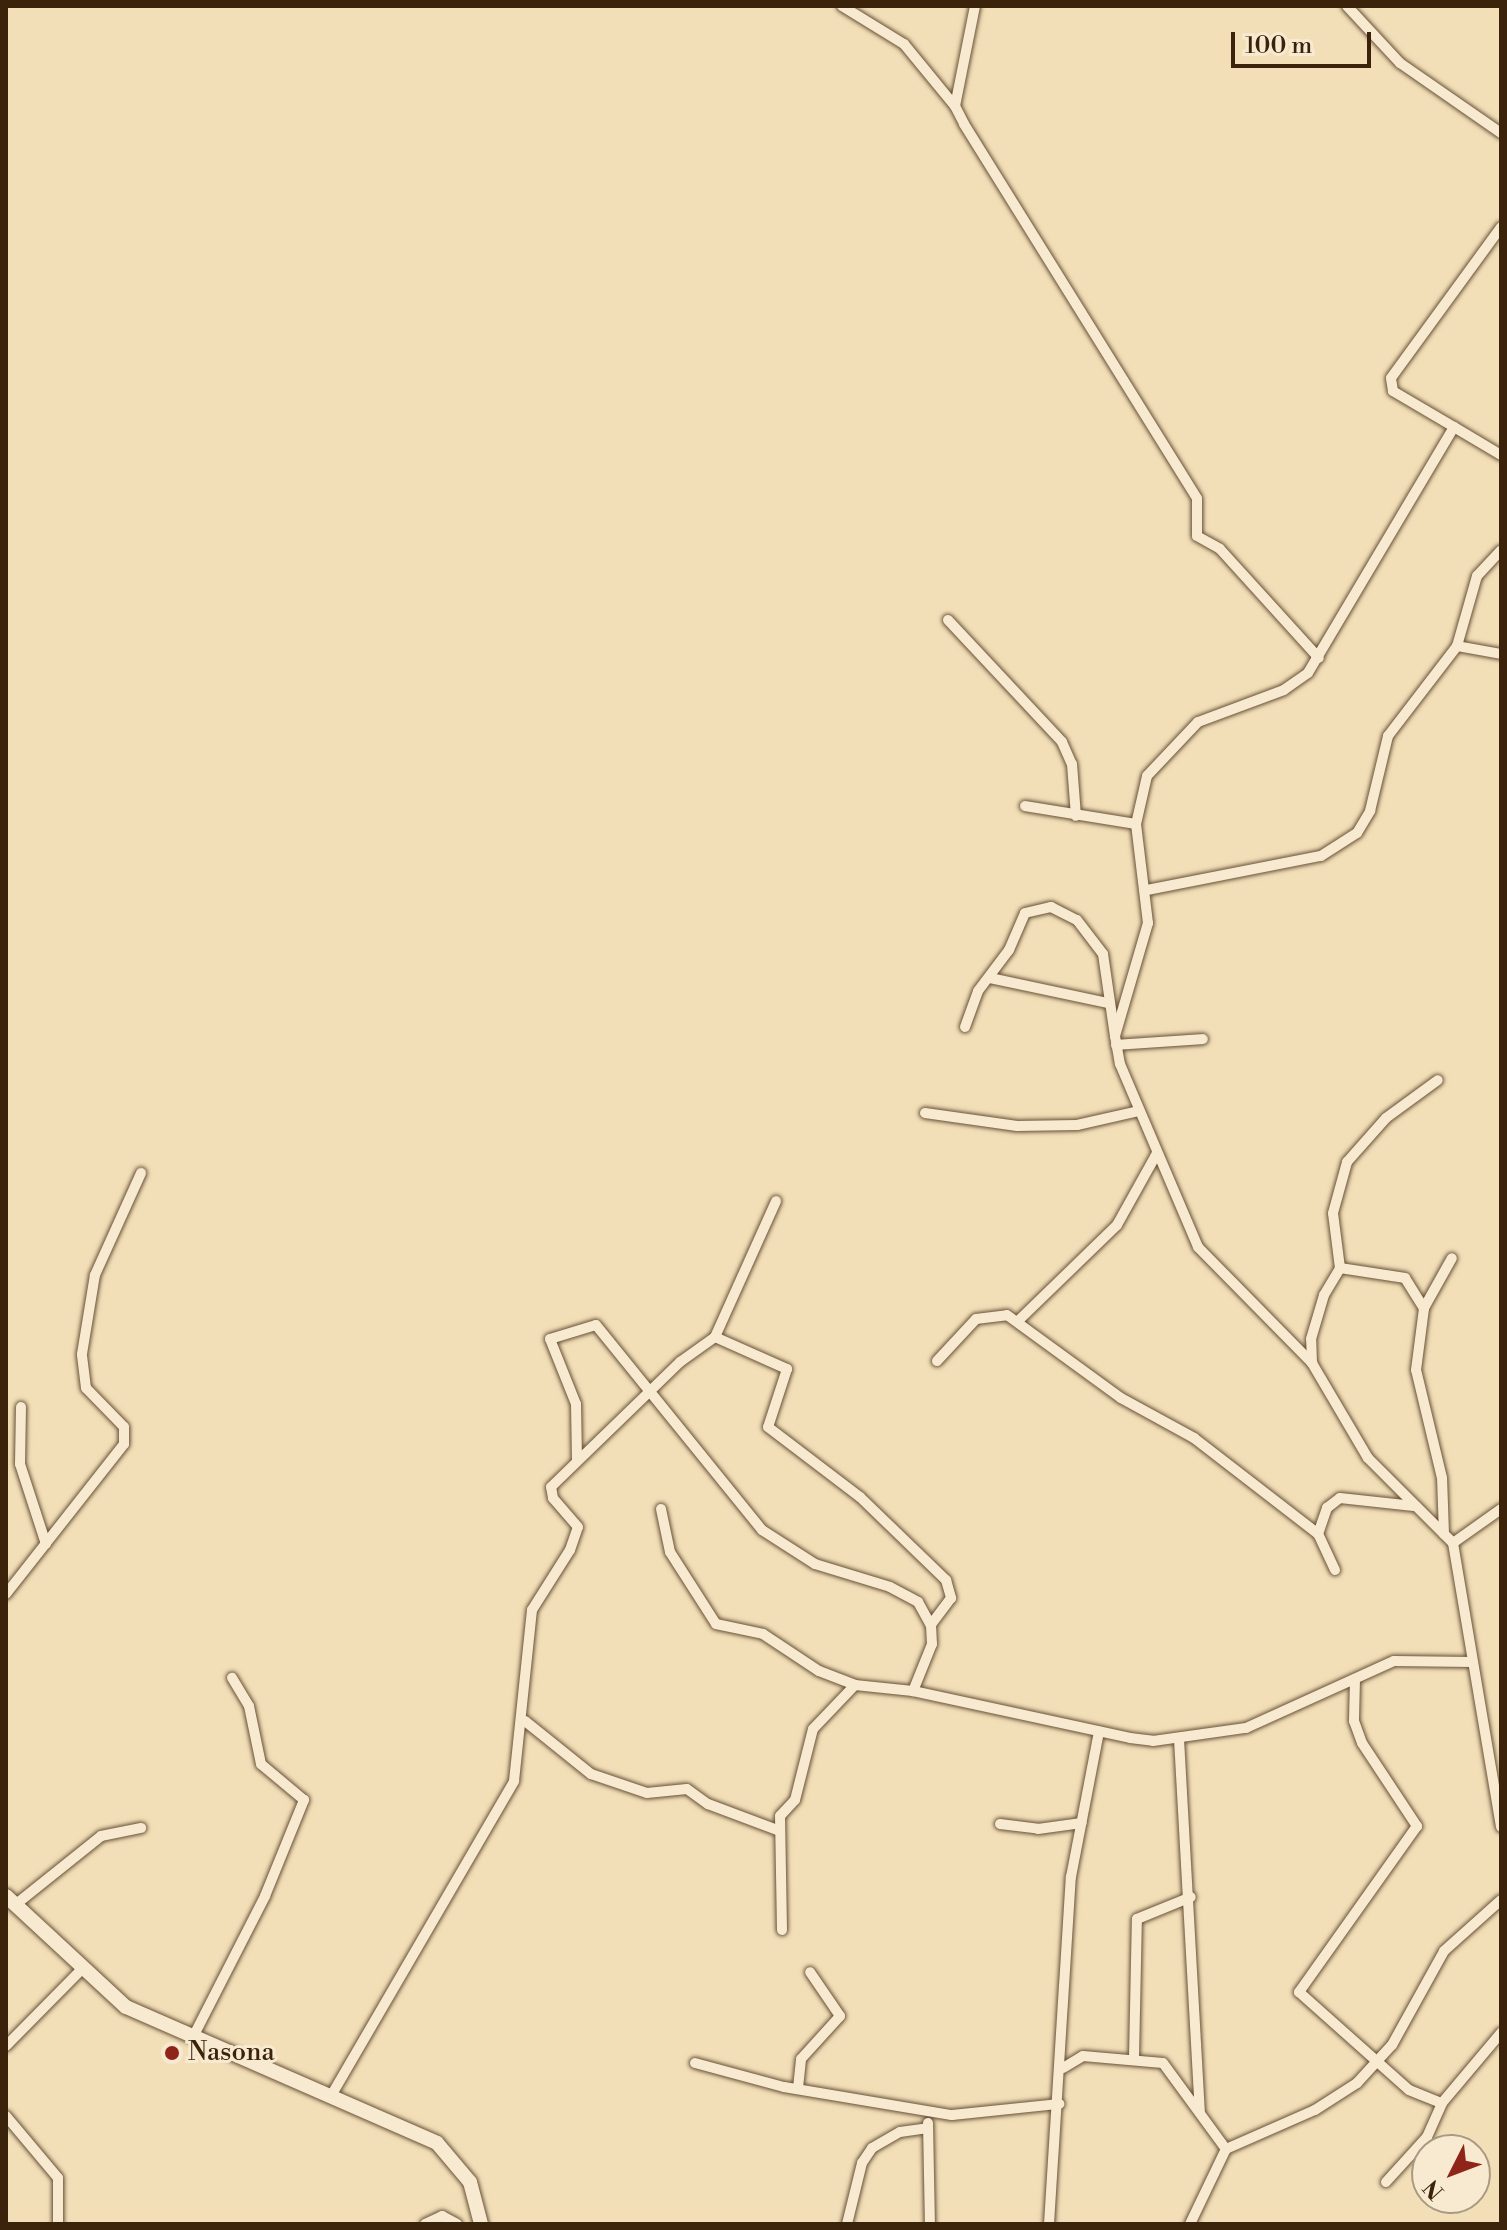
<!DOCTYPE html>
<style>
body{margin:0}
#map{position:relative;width:1507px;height:2230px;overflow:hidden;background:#f2dfb8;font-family:"Libre Bodoni",serif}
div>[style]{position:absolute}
.roads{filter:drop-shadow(0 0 2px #685136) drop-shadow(0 0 2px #685136)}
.minor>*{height:10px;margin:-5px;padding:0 5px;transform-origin:5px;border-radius:5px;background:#f7ead1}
.secondary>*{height:14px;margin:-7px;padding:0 7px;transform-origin:7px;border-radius:7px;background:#f7ead1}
.dots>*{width:22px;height:22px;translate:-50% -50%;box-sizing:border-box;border:4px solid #f7ead1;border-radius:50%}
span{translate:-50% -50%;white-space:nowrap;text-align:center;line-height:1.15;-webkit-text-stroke:6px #f7ead1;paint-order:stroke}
.poi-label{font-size:26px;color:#3a220b}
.left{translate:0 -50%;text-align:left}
.frame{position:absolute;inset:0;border:8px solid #3a220b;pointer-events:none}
.north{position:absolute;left:1411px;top:2134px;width:80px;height:80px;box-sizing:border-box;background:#f7ead1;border:2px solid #ab9a82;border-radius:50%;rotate:228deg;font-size:22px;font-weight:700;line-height:32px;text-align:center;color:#3a220b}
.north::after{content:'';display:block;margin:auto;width:28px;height:36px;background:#8f2418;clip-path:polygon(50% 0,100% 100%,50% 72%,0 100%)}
.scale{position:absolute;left:1231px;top:32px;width:140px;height:36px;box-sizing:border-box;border:4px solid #3a220b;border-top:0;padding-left:10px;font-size:24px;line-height:28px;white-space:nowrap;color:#3a220b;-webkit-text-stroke:6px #f7ead1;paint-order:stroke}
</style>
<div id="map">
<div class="roads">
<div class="minor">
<i style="left:842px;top:6px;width:73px;rotate:31.5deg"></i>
<i style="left:904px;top:44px;width:80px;rotate:50.6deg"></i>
<i style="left:975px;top:6px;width:102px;rotate:101.3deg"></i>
<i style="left:955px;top:106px;width:20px;rotate:63deg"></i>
<i style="left:964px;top:124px;width:441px;rotate:58.1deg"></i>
<i style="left:1197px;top:499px;width:37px;rotate:90deg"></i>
<i style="left:1197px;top:536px;width:26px;rotate:29deg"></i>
<i style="left:1220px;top:549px;width:147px;rotate:47.8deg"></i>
<i style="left:1347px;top:6px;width:78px;rotate:47.1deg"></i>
<i style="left:1400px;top:63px;width:123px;rotate:34.7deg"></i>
<i style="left:1454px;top:427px;width:71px;rotate:-149.5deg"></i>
<i style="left:1393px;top:391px;width:13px;rotate:-99deg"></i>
<i style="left:1391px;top:378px;width:187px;rotate:-53.9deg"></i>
<i style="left:1501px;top:455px;width:55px;rotate:-149.2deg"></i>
<i style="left:1454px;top:427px;width:286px;rotate:120.7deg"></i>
<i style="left:1308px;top:673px;width:29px;rotate:145deg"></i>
<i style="left:1284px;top:690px;width:92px;rotate:159.6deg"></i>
<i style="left:1198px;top:722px;width:74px;rotate:133.4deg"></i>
<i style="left:1147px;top:776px;width:49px;rotate:102.9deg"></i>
<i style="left:1136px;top:824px;width:100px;rotate:83.1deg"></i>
<i style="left:1148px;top:923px;width:118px;rotate:106.3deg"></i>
<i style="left:1115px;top:1036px;width:28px;rotate:80deg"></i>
<i style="left:1120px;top:1064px;width:199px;rotate:66.9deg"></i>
<i style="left:1198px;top:1247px;width:163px;rotate:45.5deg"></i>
<i style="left:1312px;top:1363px;width:110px;rotate:59.5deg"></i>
<i style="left:1368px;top:1458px;width:120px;rotate:45deg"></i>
<i style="left:1453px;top:1543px;width:288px;rotate:80.4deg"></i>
<i style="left:948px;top:620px;width:167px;rotate:46.9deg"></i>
<i style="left:1062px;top:742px;width:24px;rotate:66deg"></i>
<i style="left:1072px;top:764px;width:52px;rotate:85.6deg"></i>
<i style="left:1457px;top:646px;width:45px;rotate:10.3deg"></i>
<i style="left:1025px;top:806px;width:112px;rotate:9.2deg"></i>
<i style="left:1147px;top:890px;width:177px;rotate:-11.1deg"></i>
<i style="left:1321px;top:856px;width:43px;rotate:-32.6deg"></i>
<i style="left:1357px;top:833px;width:26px;rotate:-59deg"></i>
<i style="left:1370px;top:811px;width:77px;rotate:-76.5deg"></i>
<i style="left:1388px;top:736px;width:113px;rotate:-52.5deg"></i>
<i style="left:1457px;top:646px;width:73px;rotate:-74.1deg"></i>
<i style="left:1477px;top:576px;width:35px;rotate:-47deg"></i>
<i style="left:990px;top:978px;width:121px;rotate:12deg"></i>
<i style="left:965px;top:1027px;width:38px;rotate:-70deg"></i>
<i style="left:978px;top:991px;width:51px;rotate:-52.9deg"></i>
<i style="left:1009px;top:950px;width:40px;rotate:-66.6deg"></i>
<i style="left:1025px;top:913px;width:27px;rotate:-13deg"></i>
<i style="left:1051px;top:907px;width:29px;rotate:27deg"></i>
<i style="left:1077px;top:920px;width:43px;rotate:52.6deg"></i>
<i style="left:1103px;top:954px;width:83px;rotate:81.7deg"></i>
<i style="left:1116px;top:1045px;width:87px;rotate:-3.9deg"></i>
<i style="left:925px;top:1113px;width:93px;rotate:8deg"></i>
<i style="left:1017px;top:1126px;width:60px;rotate:-1deg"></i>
<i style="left:1077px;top:1125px;width:64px;rotate:-12.7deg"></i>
<i style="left:1340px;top:1268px;width:66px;rotate:8.7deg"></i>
<i style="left:1405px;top:1278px;width:36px;rotate:58deg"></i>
<i style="left:1019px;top:1320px;width:136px;rotate:-44.1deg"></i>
<i style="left:1117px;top:1225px;width:82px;rotate:-60.9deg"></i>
<i style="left:715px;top:1337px;width:149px;rotate:-65.8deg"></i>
<i style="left:937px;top:1361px;width:57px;rotate:-47.1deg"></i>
<i style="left:976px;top:1319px;width:31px;rotate:-7deg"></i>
<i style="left:1007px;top:1315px;width:141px;rotate:36.1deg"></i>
<i style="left:1121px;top:1398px;width:83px;rotate:28.7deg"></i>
<i style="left:1194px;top:1438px;width:157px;rotate:37.7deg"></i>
<i style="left:1312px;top:1363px;width:24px;rotate:-92deg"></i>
<i style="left:1311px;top:1339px;width:46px;rotate:-73.5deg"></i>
<i style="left:1324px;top:1295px;width:31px;rotate:-59deg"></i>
<i style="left:1340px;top:1268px;width:55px;rotate:-97.3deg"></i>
<i style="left:1333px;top:1213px;width:53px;rotate:-74.6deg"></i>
<i style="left:1347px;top:1162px;width:59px;rotate:-48.4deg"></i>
<i style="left:1386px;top:1118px;width:64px;rotate:-36.2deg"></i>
<i style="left:21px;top:1407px;width:57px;rotate:91deg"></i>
<i style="left:20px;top:1464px;width:84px;rotate:72deg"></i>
<i style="left:577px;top:1461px;width:57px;rotate:-91deg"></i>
<i style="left:576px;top:1404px;width:70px;rotate:-111.8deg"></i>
<i style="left:550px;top:1339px;width:48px;rotate:-16.9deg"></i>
<i style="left:596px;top:1325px;width:264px;rotate:51deg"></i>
<i style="left:762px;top:1530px;width:63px;rotate:32.7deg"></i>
<i style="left:815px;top:1564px;width:78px;rotate:17deg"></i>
<i style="left:890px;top:1587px;width:32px;rotate:28deg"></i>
<i style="left:918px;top:1602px;width:26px;rotate:61deg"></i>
<i style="left:931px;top:1625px;width:19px;rotate:87deg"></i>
<i style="left:932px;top:1644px;width:51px;rotate:112deg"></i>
<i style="left:661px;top:1509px;width:44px;rotate:78.2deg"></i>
<i style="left:670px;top:1552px;width:85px;rotate:57.4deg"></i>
<i style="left:716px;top:1624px;width:48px;rotate:12deg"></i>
<i style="left:763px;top:1634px;width:67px;rotate:33.5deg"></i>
<i style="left:819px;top:1671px;width:39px;rotate:21deg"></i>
<i style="left:855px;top:1685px;width:58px;rotate:5.9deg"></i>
<i style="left:913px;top:1691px;width:222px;rotate:12.2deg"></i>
<i style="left:1130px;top:1738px;width:23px;rotate:7deg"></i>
<i style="left:1153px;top:1741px;width:94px;rotate:-8deg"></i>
<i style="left:1246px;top:1728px;width:162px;rotate:-24.4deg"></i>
<i style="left:1394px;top:1661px;width:78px;rotate:0.7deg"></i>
<i style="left:1444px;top:1534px;width:56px;rotate:-92deg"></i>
<i style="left:1442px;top:1478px;width:111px;rotate:-103.5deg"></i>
<i style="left:1416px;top:1370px;width:63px;rotate:-82.6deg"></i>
<i style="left:1424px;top:1308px;width:57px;rotate:-60.8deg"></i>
<i style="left:1453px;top:1543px;width:59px;rotate:-35.3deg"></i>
<i style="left:1335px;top:1570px;width:40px;rotate:-115deg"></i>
<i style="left:1318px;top:1534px;width:28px;rotate:-71deg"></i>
<i style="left:1327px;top:1508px;width:16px;rotate:-38deg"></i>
<i style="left:1340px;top:1498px;width:74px;rotate:6.2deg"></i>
<i style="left:6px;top:1594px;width:191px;rotate:-51.8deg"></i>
<i style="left:124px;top:1444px;width:17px;rotate:-90deg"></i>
<i style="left:124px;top:1427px;width:54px;rotate:-134.3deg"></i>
<i style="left:86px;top:1388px;width:34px;rotate:-97deg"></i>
<i style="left:82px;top:1354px;width:80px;rotate:-80.7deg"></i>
<i style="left:95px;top:1275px;width:112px;rotate:-65.7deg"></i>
<i style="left:1355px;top:1679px;width:42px;rotate:91.4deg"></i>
<i style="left:1354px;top:1721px;width:23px;rotate:70deg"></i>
<i style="left:1362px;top:1743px;width:100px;rotate:56.5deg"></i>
<i style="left:1417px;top:1826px;width:204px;rotate:125.4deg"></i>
<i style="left:1299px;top:1992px;width:147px;rotate:41.7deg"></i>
<i style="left:1409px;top:2090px;width:35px;rotate:22deg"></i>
<i style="left:525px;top:1721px;width:85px;rotate:38.8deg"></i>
<i style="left:591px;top:1774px;width:59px;rotate:18.7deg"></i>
<i style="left:647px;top:1793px;width:40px;rotate:-5.7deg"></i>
<i style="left:687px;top:1789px;width:26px;rotate:36deg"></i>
<i style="left:708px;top:1804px;width:74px;rotate:20.6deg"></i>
<i style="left:1179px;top:1739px;width:373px;rotate:86.8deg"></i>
<i style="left:1000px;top:1824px;width:38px;rotate:7deg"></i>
<i style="left:1038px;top:1829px;width:44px;rotate:-7.8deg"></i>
<i style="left:15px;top:1905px;width:110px;rotate:-38.7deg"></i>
<i style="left:101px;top:1836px;width:41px;rotate:-11.3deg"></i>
<i style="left:782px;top:1930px;width:114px;rotate:-91deg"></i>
<i style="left:780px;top:1816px;width:22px;rotate:-47deg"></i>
<i style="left:795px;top:1800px;width:73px;rotate:-75.8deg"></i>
<i style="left:813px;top:1729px;width:61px;rotate:-46.3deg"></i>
<i style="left:193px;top:2037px;width:158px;rotate:-62.9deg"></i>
<i style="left:265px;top:1896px;width:104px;rotate:-67.9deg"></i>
<i style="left:304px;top:1800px;width:56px;rotate:-140.1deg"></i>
<i style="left:261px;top:1764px;width:59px;rotate:-101.7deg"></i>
<i style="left:249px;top:1706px;width:33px;rotate:-121deg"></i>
<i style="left:6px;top:2046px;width:105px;rotate:-45.4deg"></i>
<i style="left:1134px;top:2057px;width:138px;rotate:-88.8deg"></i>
<i style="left:1137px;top:1919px;width:58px;rotate:-22.2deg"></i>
<i style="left:695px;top:2063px;width:92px;rotate:15.1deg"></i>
<i style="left:784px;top:2087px;width:170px;rotate:9.5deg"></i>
<i style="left:952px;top:2115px;width:108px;rotate:-5.9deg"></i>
<i style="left:1063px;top:2068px;width:23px;rotate:-31deg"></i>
<i style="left:1083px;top:2056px;width:80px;rotate:5deg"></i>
<i style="left:1163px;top:2063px;width:107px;rotate:53.8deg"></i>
<i style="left:798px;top:2088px;width:29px;rotate:-84deg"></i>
<i style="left:801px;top:2059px;width:58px;rotate:-47.8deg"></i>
<i style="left:840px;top:2016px;width:53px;rotate:-124.3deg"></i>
<i style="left:331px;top:2096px;width:364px;rotate:-59.8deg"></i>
<i style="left:514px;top:1781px;width:172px;rotate:-84deg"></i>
<i style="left:532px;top:1610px;width:71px;rotate:-57.7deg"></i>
<i style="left:570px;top:1550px;width:24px;rotate:-71deg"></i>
<i style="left:578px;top:1527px;width:38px;rotate:-131deg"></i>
<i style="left:553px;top:1498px;width:11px;rotate:-100deg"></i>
<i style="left:551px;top:1487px;width:180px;rotate:-44.1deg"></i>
<i style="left:680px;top:1362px;width:43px;rotate:-35.5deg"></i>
<i style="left:715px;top:1337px;width:79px;rotate:24deg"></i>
<i style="left:787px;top:1369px;width:61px;rotate:108.1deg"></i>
<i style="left:768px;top:1427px;width:116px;rotate:37.3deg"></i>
<i style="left:860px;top:1497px;width:120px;rotate:44deg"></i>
<i style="left:946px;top:1580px;width:19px;rotate:74deg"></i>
<i style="left:951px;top:1598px;width:34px;rotate:127deg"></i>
<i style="left:6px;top:2116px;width:81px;rotate:50deg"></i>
<i style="left:58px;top:2178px;width:46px;rotate:90deg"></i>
<i style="left:928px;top:2123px;width:101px;rotate:88.9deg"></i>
<i style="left:1386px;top:2182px;width:61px;rotate:-47.7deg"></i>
<i style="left:1427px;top:2137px;width:37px;rotate:-66deg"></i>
<i style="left:1442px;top:2103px;width:92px;rotate:-49.9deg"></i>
<i style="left:425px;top:2224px;width:19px;rotate:-25deg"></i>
<i style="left:442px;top:2216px;width:17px;rotate:28deg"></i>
<i style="left:847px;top:2224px;width:63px;rotate:-76.2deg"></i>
<i style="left:862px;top:2163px;width:18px;rotate:-56deg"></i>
<i style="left:872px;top:2148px;width:32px;rotate:-30deg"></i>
<i style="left:900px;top:2132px;width:28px;rotate:-8deg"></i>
<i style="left:1049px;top:2224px;width:348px;rotate:-86.4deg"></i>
<i style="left:1071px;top:1877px;width:148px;rotate:-79.1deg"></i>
<i style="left:1190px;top:2224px;width:83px;rotate:-64.4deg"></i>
<i style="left:1226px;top:2149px;width:97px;rotate:-23.7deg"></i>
<i style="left:1315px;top:2110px;width:50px;rotate:-32.7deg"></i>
<i style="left:1357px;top:2083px;width:52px;rotate:-47.4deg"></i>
<i style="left:1392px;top:2045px;width:107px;rotate:-61deg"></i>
<i style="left:1444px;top:1951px;width:76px;rotate:-41.8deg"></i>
</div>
<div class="secondary">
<i style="left:6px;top:1896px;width:163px;rotate:42.8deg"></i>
<i style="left:126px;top:2007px;width:339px;rotate:23.6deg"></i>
<i style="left:437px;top:2143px;width:51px;rotate:49.8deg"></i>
<i style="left:470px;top:2182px;width:43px;rotate:75.3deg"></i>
</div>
</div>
<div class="dots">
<i style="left:172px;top:2053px;background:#8f2418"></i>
</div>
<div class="poi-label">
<span class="left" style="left:188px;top:2053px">Nasona</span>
</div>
<div class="frame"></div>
<div class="north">N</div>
<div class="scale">100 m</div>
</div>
